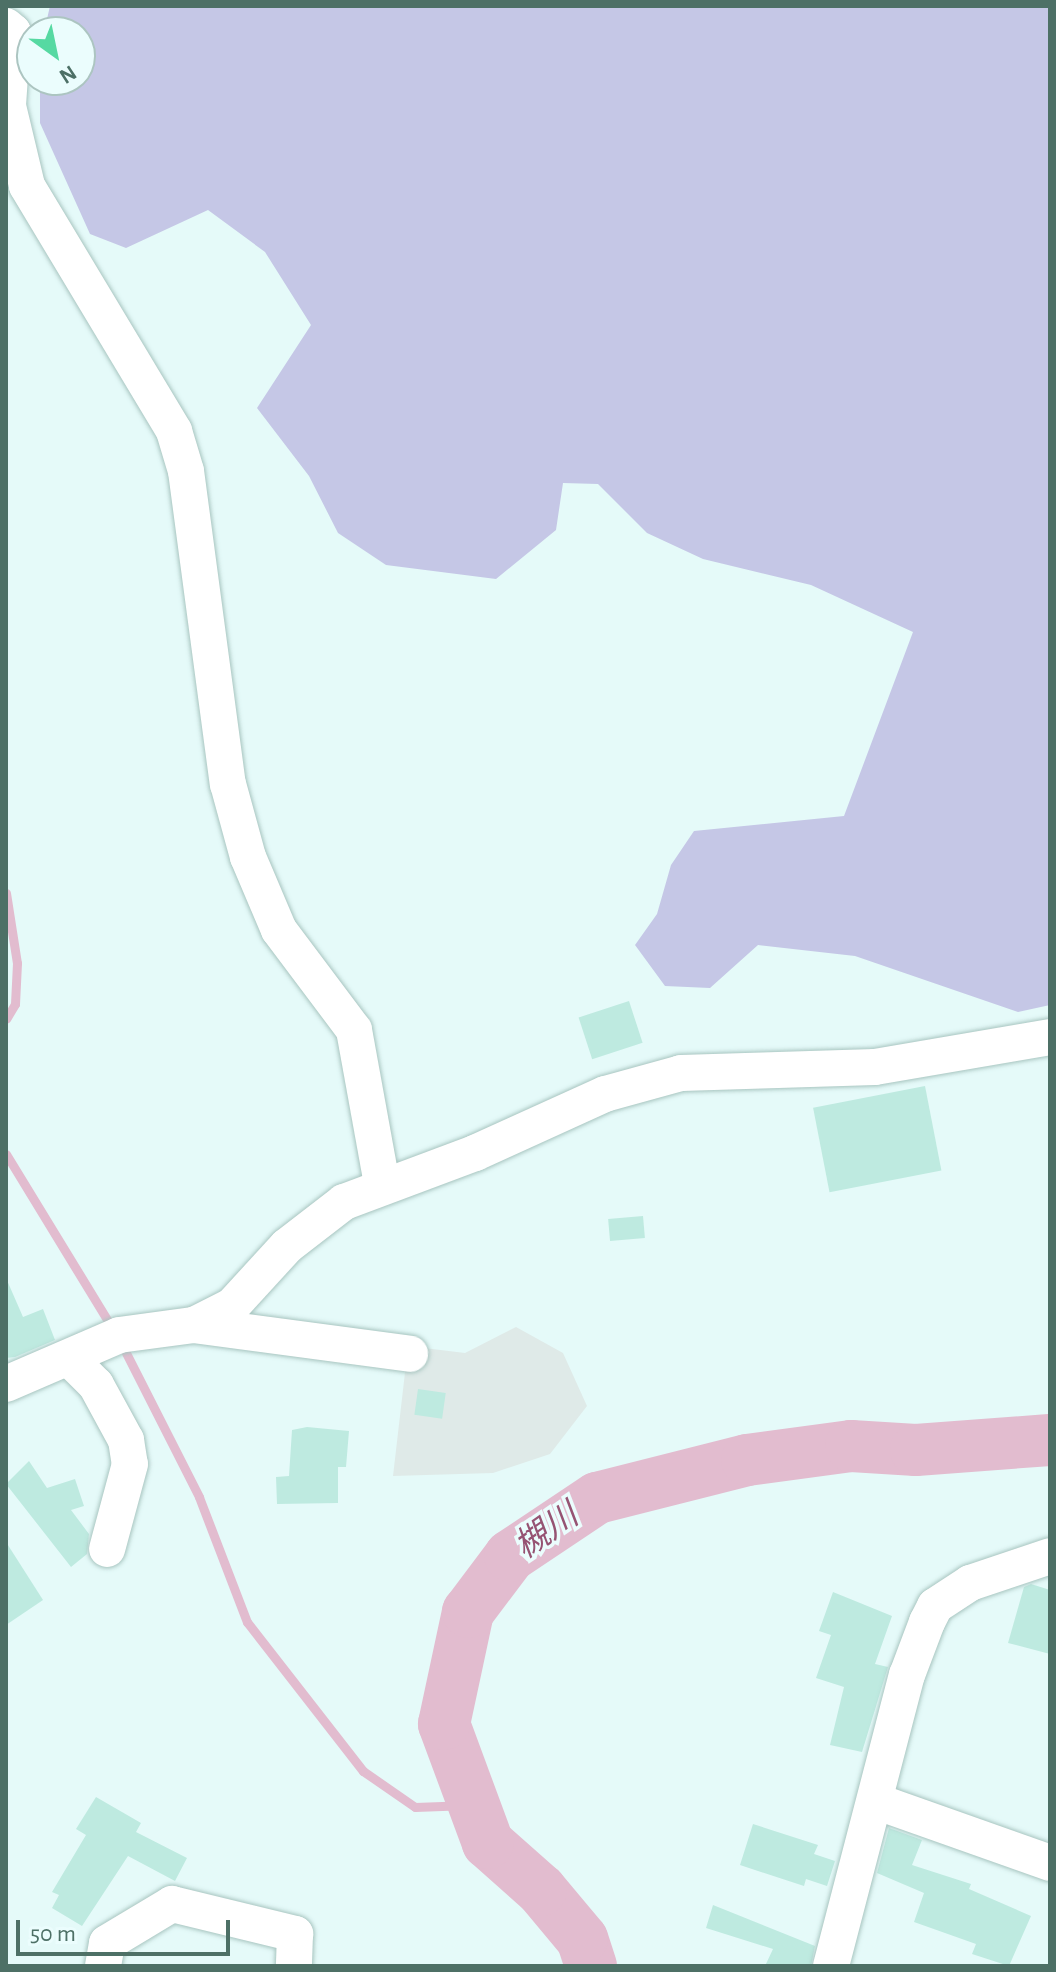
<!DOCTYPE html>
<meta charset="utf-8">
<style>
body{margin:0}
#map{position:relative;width:1056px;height:1972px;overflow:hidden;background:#e5faf9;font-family:"Alegreya Sans","Noto Sans JP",sans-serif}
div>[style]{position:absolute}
.industrial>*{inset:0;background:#dfeae8}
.green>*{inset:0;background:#c5c7e6}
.stream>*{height:9px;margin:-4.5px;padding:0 4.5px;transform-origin:4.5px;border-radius:4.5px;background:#e2bccf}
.river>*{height:52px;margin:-26px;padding:0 26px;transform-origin:26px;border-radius:26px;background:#e2bccf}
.building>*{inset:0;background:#beeae0;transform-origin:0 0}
.roads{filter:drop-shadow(0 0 2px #a8c5c0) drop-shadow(0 0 2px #a8c5c0)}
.minor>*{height:36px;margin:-18px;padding:0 18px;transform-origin:18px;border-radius:18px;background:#fff}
span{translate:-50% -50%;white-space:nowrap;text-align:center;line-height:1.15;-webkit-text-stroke:7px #ebfdfd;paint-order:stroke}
.water-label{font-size:34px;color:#965373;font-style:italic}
.frame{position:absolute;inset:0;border:8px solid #4d7066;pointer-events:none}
.north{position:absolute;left:16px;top:16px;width:80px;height:80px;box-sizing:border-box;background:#ebfdfd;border:2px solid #acc5c1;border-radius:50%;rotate:147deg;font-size:22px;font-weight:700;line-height:32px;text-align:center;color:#4d7066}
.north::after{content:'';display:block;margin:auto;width:28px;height:36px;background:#56d9a2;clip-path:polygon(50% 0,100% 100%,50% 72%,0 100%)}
.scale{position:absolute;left:16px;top:1920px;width:214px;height:36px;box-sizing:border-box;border:4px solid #4d7066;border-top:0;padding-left:10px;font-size:24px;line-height:28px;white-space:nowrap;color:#4d7066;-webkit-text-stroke:6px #ebfdfd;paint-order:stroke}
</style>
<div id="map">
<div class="industrial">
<i style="clip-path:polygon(516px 1327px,563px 1353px,587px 1406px,550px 1454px,493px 1473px,393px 1476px,406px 1364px,416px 1347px,465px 1353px)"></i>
</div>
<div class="green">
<i style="clip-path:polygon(50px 6px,1050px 6px,1050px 1005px,1018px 1012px,855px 956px,758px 945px,710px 988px,665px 986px,635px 945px,657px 914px,671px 865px,694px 831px,844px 816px,913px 632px,811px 585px,703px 559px,647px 533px,598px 484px,563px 483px,556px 530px,496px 579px,386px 565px,338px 533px,309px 476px,257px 408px,311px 325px,265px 252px,208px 210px,126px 248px,90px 234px,40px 123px,40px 80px,80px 80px,80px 32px,44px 32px)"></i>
</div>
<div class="stream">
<i style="left:6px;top:893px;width:71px;rotate:81.1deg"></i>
<i style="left:17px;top:963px;width:41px;rotate:92.8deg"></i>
<i style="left:15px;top:1004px;width:17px;rotate:121deg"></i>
<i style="left:6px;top:1154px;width:205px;rotate:58.6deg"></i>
<i style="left:120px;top:1341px;width:175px;rotate:63.1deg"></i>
<i style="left:199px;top:1497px;width:134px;rotate:69deg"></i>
<i style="left:247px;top:1622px;width:189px;rotate:52.1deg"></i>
<i style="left:363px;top:1771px;width:63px;rotate:34.7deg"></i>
<i style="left:415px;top:1807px;width:54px;rotate:-2.1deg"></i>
</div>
<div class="river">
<i style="left:591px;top:1966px;width:28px;rotate:-108deg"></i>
<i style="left:582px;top:1939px;width:64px;rotate:-129.9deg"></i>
<i style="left:541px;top:1890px;width:71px;rotate:-138.4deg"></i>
<i style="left:488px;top:1843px;width:127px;rotate:-110.3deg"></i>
<i style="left:444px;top:1724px;width:115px;rotate:-77.9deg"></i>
<i style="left:468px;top:1612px;width:70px;rotate:-53.1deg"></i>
<i style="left:510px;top:1556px;width:105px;rotate:-33.7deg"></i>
<i style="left:597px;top:1498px;width:155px;rotate:-14.2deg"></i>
<i style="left:747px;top:1460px;width:105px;rotate:-7.7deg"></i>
<i style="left:851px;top:1446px;width:65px;rotate:3.5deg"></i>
<i style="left:916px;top:1450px;width:134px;rotate:-4.3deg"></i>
</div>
<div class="building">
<i style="left:629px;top:1001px;width:44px;height:53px;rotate:72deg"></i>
<i style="left:925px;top:1086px;width:86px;height:114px;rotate:79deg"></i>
<i style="left:643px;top:1216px;width:22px;height:35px;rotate:85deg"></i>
<i style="clip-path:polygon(6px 1278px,23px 1317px,43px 1309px,55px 1340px,15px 1357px,6px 1358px)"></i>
<i style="left:418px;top:1389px;width:28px;height:26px;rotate:8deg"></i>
<i style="clip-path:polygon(307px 1427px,349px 1431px,346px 1467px,338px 1467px,338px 1503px,277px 1504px,276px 1477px,289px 1476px,292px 1430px)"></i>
<i style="clip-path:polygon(29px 1461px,47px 1488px,75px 1479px,84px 1506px,71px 1510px,89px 1534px,87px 1554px,71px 1567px,6px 1484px)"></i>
<i style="clip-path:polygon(6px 1542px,43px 1600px,6px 1625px)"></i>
<i style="clip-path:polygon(1031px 1584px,1050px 1590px,1050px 1654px,1008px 1643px,1024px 1587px)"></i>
<i style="clip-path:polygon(833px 1592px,892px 1616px,875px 1664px,888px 1667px,862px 1752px,830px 1745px,844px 1687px,816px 1678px,831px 1635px,819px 1631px)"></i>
<i style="clip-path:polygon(96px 1797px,141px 1823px,136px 1832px,187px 1858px,175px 1881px,128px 1856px,82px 1926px,52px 1908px,59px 1895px,52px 1892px,86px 1835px,76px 1829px)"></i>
<i style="clip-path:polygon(753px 1824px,818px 1845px,814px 1854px,835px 1861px,827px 1886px,806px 1879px,804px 1886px,740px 1865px)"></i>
<i style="clip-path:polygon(889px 1828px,922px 1840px,912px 1865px,971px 1884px,969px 1889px,1031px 1916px,1009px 1966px,972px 1954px,976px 1944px,914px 1922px,924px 1893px,877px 1873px)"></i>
<i style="clip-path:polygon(713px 1905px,815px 1946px,811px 1966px,765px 1966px,773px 1949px,706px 1928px)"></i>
</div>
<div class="roads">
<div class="minor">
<i style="left:6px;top:26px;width:9px;rotate:41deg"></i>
<i style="left:13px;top:32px;width:74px;rotate:93.9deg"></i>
<i style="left:8px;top:106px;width:82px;rotate:76.6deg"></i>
<i style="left:27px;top:186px;width:286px;rotate:59deg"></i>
<i style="left:174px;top:431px;width:42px;rotate:73.3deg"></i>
<i style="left:186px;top:471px;width:316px;rotate:82.4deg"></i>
<i style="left:228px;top:784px;width:76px;rotate:74.7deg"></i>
<i style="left:248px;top:857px;width:79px;rotate:67deg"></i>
<i style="left:279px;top:930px;width:125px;rotate:53.1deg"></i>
<i style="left:354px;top:1030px;width:157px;rotate:79.7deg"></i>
<i style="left:194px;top:1325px;width:218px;rotate:7.6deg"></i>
<i style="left:69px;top:1358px;width:38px;rotate:45deg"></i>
<i style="left:96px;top:1385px;width:63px;rotate:61.4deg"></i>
<i style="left:126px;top:1440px;width:24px;rotate:81deg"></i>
<i style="left:130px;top:1464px;width:88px;rotate:105.1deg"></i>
<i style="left:6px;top:1384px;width:123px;rotate:-23.4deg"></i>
<i style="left:119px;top:1335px;width:76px;rotate:-7.6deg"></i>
<i style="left:194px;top:1325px;width:42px;rotate:-26.6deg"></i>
<i style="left:232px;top:1306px;width:81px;rotate:-47.5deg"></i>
<i style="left:287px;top:1246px;width:72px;rotate:-37.7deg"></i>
<i style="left:344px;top:1202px;width:140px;rotate:-20.5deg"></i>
<i style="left:475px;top:1153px;width:143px;rotate:-24.4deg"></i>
<i style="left:605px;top:1094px;width:79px;rotate:-15.4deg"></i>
<i style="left:681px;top:1073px;width:194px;rotate:-1.8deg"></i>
<i style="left:875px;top:1067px;width:178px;rotate:-9.7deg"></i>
<i style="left:878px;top:1802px;width:182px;rotate:19.5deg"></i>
<i style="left:103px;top:1966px;width:23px;rotate:-80deg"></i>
<i style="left:107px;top:1943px;width:76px;rotate:-31deg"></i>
<i style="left:172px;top:1904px;width:127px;rotate:13.7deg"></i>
<i style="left:295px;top:1934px;width:32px;rotate:92deg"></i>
<i style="left:831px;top:1966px;width:301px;rotate:-75.4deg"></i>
<i style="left:907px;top:1675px;width:57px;rotate:-69.3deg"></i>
<i style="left:927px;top:1622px;width:18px;rotate:-63deg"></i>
<i style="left:935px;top:1606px;width:42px;rotate:-33.3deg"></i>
<i style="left:970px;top:1583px;width:84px;rotate:-18.6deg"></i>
</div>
</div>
<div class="water-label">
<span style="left:547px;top:1532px;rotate:-35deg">槻川</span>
</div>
<div class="frame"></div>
<div class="north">N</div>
<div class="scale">50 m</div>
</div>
